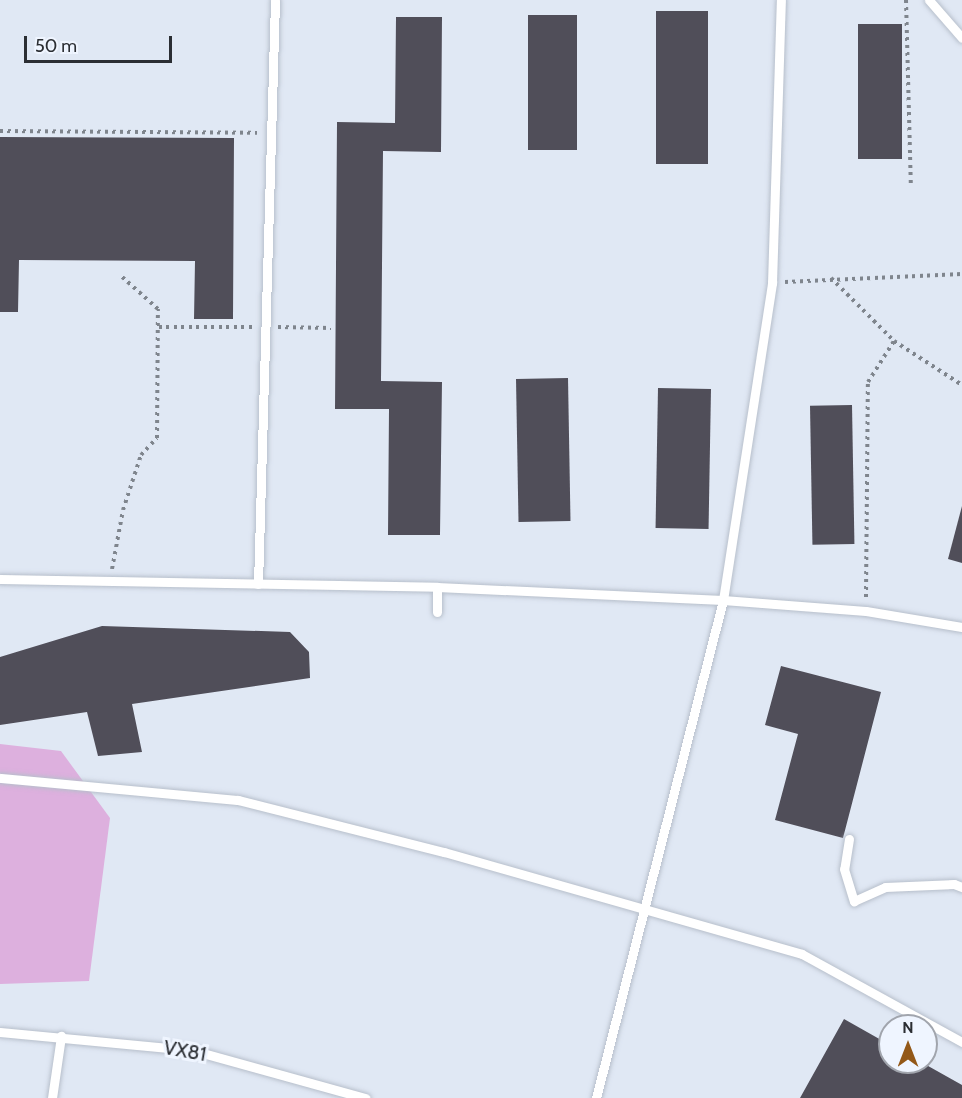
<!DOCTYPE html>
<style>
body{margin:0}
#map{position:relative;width:962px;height:1098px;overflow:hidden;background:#e0e8f4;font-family:Cabin,sans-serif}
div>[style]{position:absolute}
.green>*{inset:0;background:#ddb0de}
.building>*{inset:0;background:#504e59;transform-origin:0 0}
.path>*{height:4px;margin-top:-2px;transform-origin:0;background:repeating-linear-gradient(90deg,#7f858d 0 3px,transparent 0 7.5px)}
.roads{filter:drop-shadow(0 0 2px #b7bfcb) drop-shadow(0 0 2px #b7bfcb)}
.service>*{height:9px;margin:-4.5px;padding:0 4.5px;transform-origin:4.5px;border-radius:4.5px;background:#fff}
span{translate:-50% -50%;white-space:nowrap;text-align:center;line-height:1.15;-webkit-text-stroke:6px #eff5ff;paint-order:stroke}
.street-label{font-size:20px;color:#2b2e33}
.north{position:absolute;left:878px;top:1014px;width:60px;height:60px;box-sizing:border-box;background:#eff5ff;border:2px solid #a1a5ad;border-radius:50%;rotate:0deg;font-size:16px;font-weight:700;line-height:24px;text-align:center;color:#2b2e33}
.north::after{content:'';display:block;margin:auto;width:21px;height:27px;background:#935818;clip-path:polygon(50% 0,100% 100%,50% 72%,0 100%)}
.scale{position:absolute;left:24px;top:36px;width:148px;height:27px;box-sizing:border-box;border:3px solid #2b2e33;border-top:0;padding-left:8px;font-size:18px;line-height:21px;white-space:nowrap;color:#2b2e33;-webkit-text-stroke:4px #eff5ff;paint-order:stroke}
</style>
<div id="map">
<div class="green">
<i style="clip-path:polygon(0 744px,61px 751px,110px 818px,89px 981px,0 984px)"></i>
</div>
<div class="building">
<i style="left:656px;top:11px;width:52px;height:153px"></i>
<i style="left:528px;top:15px;width:49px;height:135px"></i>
<i style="clip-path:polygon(396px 17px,442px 17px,441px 152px,383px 151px,381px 381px,442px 382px,440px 535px,388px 535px,389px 409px,335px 409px,337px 122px,395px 123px)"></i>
<i style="left:858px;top:24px;width:44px;height:135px"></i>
<i style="clip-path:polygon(0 137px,234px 138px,233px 319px,194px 319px,195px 261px,19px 260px,18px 312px,0 312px)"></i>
<i style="left:568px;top:378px;width:143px;height:52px;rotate:89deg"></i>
<i style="left:658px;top:388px;width:53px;height:140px;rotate:1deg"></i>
<i style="left:852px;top:405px;width:139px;height:42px;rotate:89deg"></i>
<i style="clip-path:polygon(962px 506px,962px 563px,948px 559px)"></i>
<i style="clip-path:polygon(102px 626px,290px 632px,309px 652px,310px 678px,132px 704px,142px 752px,98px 756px,87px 712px,0 725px,0 657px)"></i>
<i style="clip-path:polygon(781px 666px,881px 692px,843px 838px,775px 820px,798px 734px,765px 725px)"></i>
<i style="clip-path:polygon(844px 1019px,890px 1045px,890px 1062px,921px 1062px,962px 1085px,962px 1098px,800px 1098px)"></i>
</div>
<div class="path">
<i style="left:906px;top:0;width:186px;rotate:88.5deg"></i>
<i style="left:0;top:131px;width:257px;rotate:0.4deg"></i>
<i style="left:831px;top:278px;width:89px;rotate:45deg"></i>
<i style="left:894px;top:341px;width:81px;rotate:32.9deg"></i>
<i style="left:785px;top:282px;width:177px;rotate:-2.6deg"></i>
<i style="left:159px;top:327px;width:93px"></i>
<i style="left:278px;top:327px;width:53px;rotate:1.1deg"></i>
<i style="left:112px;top:569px;width:60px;rotate:-79.4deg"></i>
<i style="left:123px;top:510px;width:58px;rotate:-71.9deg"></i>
<i style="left:141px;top:455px;width:23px;rotate:-47deg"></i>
<i style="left:157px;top:438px;width:129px;rotate:-89.6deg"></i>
<i style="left:158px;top:309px;width:51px;rotate:-138.2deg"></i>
<i style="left:866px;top:597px;width:215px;rotate:-89.5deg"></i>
<i style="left:868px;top:382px;width:49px;rotate:-57.6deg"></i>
</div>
<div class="roads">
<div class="service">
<i style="left:929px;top:0;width:50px;rotate:49deg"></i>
<i style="left:0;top:579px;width:437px;rotate:1deg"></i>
<i style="left:437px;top:587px;width:286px;rotate:2.6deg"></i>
<i style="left:723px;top:600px;width:143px;rotate:4.4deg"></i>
<i style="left:866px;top:611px;width:97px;rotate:9.5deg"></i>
<i style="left:258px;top:584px;width:584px;rotate:-88.33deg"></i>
<i style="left:437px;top:612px;width:25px;rotate:-90deg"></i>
<i style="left:0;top:778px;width:239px;rotate:5.3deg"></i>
<i style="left:238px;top:800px;width:212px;rotate:14.2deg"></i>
<i style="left:444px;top:852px;width:372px;rotate:15.9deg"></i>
<i style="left:802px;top:954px;width:183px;rotate:28.8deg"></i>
<i style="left:849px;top:839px;width:30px;rotate:99deg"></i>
<i style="left:844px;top:869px;width:34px;rotate:73deg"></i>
<i style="left:854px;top:901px;width:34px;rotate:-24deg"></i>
<i style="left:885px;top:887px;width:69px;rotate:-2.5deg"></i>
<i style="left:954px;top:884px;width:9px;rotate:21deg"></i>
<i style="left:0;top:1032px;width:193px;rotate:5.4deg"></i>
<i style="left:192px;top:1050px;width:180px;rotate:15.5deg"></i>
<i style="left:52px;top:1098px;width:63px;rotate:-81.7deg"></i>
<i style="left:596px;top:1098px;width:514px;rotate:-75.69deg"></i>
<i style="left:723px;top:600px;width:321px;rotate:-81.2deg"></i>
<i style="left:772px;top:283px;width:283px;rotate:-88.2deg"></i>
</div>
</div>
<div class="street-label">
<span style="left:185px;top:1051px;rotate:10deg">VX81</span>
</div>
<div class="north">N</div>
<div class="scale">50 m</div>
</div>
